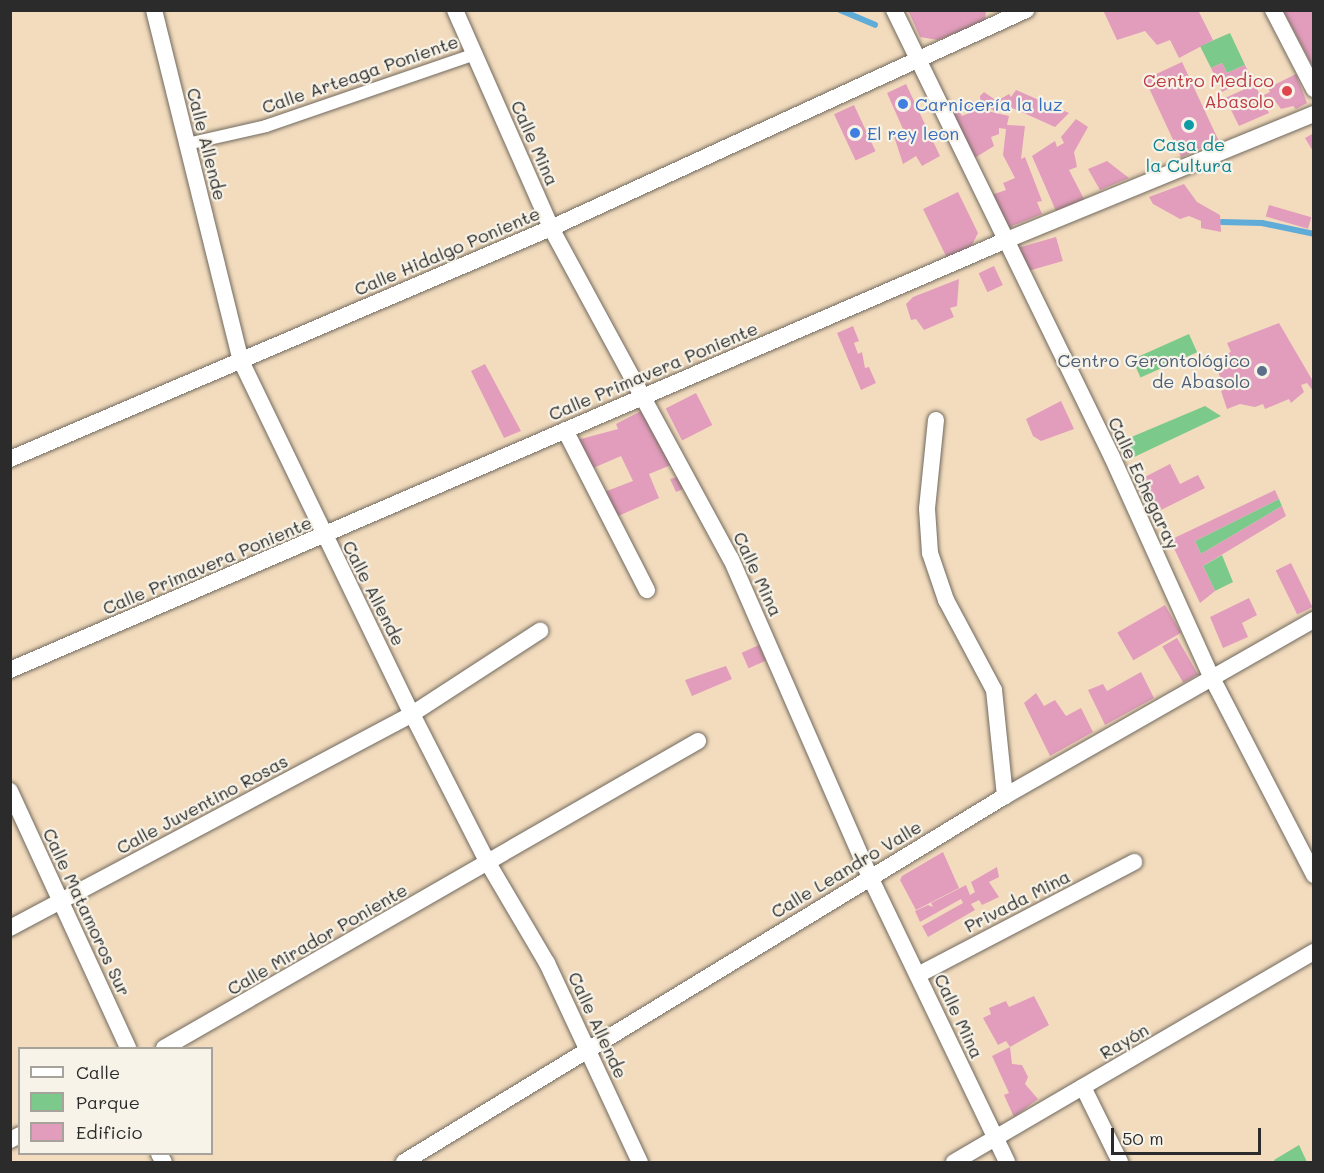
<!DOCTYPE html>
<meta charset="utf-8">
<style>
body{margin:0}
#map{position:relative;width:1324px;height:1173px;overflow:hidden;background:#f3dcbe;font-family:Mali,sans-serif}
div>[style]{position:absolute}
.green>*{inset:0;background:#7bca8b;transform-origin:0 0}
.stream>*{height:6px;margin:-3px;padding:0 3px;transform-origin:3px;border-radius:3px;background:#60acd8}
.building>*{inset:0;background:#e29dbc;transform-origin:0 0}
.roads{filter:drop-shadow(0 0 2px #71695e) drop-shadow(0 0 2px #71695e)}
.pedestrian>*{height:12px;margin:-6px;padding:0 6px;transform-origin:6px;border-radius:6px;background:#fff}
.minor>*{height:16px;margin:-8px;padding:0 8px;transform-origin:8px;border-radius:8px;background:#fff}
.dots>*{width:16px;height:16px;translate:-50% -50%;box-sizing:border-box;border:3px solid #f7f3e8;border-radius:50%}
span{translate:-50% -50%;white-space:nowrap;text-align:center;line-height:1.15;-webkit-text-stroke:4.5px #f7f3e8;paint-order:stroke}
.street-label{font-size:18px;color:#2b2b2b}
.health-label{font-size:18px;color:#be3a42}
.right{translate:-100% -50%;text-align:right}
.shop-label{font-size:18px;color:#366cbe}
.left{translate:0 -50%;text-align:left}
.culture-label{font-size:18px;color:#0d838f}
.service-label{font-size:18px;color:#4e5e75}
.frame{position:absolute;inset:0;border:12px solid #2b2b2b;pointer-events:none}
.legend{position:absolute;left:18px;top:1047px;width:195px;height:108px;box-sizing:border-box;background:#f7f3e8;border:2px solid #a5a39c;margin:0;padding:8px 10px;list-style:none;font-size:18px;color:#2b2b2b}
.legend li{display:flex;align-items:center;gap:12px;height:30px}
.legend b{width:30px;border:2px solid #a5a39c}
.scale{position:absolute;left:1111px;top:1128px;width:150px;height:27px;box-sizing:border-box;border:3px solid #2b2b2b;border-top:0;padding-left:8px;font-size:18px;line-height:21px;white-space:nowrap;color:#2b2b2b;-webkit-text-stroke:4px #f7f3e8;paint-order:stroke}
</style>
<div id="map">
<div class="green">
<i style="clip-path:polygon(1230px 33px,1245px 65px,1227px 73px,1222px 63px,1211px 68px,1200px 46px)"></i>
<i style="left:1189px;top:334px;width:20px;height:62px;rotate:66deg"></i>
<i style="clip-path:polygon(1205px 406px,1221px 416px,1132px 458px,1122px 437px,1129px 438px)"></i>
<i style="clip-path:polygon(1279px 499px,1282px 506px,1201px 554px,1195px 541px)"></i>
<i style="clip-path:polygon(1222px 555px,1233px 582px,1215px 591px,1203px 566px)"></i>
<i style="clip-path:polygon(1299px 1145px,1307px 1162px,1275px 1162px,1274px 1160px)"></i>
</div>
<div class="stream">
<i style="left:840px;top:10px;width:38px;rotate:23deg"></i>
<i style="left:1222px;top:222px;width:40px;rotate:1.4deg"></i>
<i style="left:1262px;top:223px;width:53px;rotate:11.9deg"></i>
</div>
<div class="building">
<i style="clip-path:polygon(908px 10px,986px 10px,985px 21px,938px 40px,920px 37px)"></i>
<i style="clip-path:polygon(1103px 10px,1198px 10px,1213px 40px,1179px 58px,1170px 40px,1157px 45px,1145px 31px,1117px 40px)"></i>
<i style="clip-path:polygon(1283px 10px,1314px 10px,1314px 69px)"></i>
<i style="left:1182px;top:62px;width:86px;height:41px;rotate:65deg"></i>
<i style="clip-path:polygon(1222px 63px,1227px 73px,1245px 65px,1269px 113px,1239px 126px,1225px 98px,1245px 89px,1242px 82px,1222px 92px,1211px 68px)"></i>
<i style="clip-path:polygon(1296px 74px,1307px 103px,1296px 109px,1293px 106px,1281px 109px,1272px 97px,1266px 99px,1264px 95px,1270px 92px,1268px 88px)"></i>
<i style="clip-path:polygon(906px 84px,940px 156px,922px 166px,916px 156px,903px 164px,893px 133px,903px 129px,887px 93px)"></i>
<i style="clip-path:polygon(1016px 90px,1069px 113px,1055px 127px,999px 102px,996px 112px,989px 108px,987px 111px,1009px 116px,1007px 125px,1025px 126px,1021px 159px,1025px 157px,1042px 201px,1037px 202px,1042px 214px,1007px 228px,991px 195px,1006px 190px,1003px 183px,1015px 178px,1003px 155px,1006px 129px,999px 128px,999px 134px,991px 137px,994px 146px,973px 159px,948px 112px,963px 105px,959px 111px,962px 116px,969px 113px,965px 104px,972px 100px,981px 108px,980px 96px,984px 92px,997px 101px,1009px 94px,1011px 97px)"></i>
<i style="left:854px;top:105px;width:51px;height:22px;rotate:65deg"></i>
<i style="clip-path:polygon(1076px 119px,1088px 127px,1074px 152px,1077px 167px,1069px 170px,1084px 199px,1056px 211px,1032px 156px,1055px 141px,1057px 147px,1064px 143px,1061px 137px)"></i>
<i style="clip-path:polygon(1314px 133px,1314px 153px,1305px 138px)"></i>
<i style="clip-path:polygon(1107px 161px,1129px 178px,1100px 190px,1088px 169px)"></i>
<i style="clip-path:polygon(1184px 184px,1197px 202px,1220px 215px,1221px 232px,1201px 228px,1201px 221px,1189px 216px,1180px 219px,1153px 204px,1149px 197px)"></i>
<i style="clip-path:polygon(958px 192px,978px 233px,970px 249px,947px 258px,923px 209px)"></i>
<i style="left:1269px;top:205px;width:44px;height:12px;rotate:16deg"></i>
<i style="left:1056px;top:237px;width:25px;height:40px;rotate:74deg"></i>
<i style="left:994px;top:266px;width:21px;height:17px;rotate:65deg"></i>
<i style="clip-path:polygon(959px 279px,957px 306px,950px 308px,954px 317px,924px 330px,916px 319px,911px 320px,906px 304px,913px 297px)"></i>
<i style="clip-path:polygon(1279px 323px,1314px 383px,1314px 392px,1307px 383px,1301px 385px,1304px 392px,1291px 403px,1289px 399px,1265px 409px,1263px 404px,1255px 407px,1240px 404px,1227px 409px,1221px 391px,1234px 386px,1233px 382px,1223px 386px,1214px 359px,1231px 352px,1227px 343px)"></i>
<i style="clip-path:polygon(853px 326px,859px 341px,854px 343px,858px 354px,862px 352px,865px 368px,869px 367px,876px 383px,861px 390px,837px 333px)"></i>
<i style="clip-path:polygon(485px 364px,521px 431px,504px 438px,471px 371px)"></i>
<i style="left:696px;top:393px;width:36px;height:34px;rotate:63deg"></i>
<i style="clip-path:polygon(1061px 401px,1074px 429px,1041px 441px,1033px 436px,1026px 419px)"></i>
<i style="clip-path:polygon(643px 410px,671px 465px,649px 474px,659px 498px,616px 517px,604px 492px,633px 481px,621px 456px,591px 469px,577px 440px,618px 429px,616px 424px)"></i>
<i style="clip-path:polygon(1170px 464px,1180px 484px,1198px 475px,1205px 488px,1155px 513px,1139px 480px)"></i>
<i style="clip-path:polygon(677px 477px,683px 489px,676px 492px,670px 479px)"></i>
<i style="clip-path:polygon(1275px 490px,1279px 499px,1195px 541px,1201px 554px,1282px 506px,1286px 516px,1203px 566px,1215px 591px,1200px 603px,1170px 540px)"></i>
<i style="left:1291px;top:563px;width:49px;height:17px;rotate:64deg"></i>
<i style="clip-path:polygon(1249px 598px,1257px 615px,1242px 623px,1248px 637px,1223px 648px,1210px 617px)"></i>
<i style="left:1165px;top:605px;width:32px;height:55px;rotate:60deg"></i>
<i style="left:1177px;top:638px;width:42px;height:17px;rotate:60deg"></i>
<i style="left:759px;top:645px;width:17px;height:19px;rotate:66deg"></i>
<i style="clip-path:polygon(726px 666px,732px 679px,692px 696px,685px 680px)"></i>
<i style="clip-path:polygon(1141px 672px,1154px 698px,1105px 725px,1088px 690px,1103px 684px,1107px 691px)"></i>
<i style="clip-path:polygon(1036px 693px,1044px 706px,1055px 700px,1066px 716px,1081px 708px,1093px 732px,1050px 756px,1024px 703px)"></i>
<i style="clip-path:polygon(943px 852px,959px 888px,916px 910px,900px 880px,902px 876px)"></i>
<i style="clip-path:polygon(997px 867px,999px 877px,989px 882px,999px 897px,982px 905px,979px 900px,971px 904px,975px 910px,928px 937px,922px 926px,963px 903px,961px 899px,920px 922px,915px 911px,928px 905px,933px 907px,931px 903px,966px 885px,970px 895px,975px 892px,971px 882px)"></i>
<i style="clip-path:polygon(1034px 996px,1049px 1025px,1010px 1047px,1006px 1041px,998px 1045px,983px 1018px,991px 1014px,989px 1008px,1006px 1001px,1009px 1007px)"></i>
<i style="clip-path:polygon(1010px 1047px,1012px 1064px,1022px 1065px,1028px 1077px,1025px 1084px,1038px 1099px,1014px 1117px,1004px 1095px,1009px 1093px,992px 1056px)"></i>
</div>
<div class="roads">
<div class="pedestrian">
<i style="left:187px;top:144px;width:81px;rotate:-12.8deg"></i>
<i style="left:266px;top:126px;width:221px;rotate:-19deg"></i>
</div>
<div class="minor">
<i style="left:154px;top:10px;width:362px;rotate:76.1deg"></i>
<i style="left:241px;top:361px;width:392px;rotate:64.2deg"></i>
<i style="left:412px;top:714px;width:167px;rotate:63deg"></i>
<i style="left:488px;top:863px;width:116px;rotate:59.5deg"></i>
<i style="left:547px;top:963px;width:220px;rotate:65deg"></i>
<i style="left:455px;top:10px;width:238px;rotate:66.2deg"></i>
<i style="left:551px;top:228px;width:377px;rotate:61.5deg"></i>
<i style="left:731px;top:559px;width:347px;rotate:66.4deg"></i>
<i style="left:870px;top:877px;width:316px;rotate:64.3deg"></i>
<i style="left:894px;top:10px;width:497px;rotate:64deg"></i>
<i style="left:1112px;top:457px;width:243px;rotate:65.7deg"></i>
<i style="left:1212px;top:678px;width:222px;rotate:62.6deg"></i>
<i style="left:1273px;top:10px;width:89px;rotate:62.6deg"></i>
<i style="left:936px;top:420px;width:89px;rotate:95.8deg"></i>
<i style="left:927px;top:509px;width:44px;rotate:86.1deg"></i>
<i style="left:930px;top:553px;width:50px;rotate:71.2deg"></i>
<i style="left:946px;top:600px;width:102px;rotate:61.9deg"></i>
<i style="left:994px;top:690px;width:107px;rotate:84.1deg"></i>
<i style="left:565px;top:430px;width:180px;rotate:62.9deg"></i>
<i style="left:10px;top:459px;width:588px;rotate:-23.12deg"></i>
<i style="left:551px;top:228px;width:523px;rotate:-24.65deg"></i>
<i style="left:10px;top:670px;width:1083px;rotate:-23.34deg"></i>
<i style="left:1004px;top:241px;width:335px;rotate:-22.3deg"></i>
<i style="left:10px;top:791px;width:283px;rotate:65.3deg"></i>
<i style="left:10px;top:928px;width:455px;rotate:-28deg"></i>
<i style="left:412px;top:714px;width:153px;rotate:-33deg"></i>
<i style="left:918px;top:975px;width:244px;rotate:-27.6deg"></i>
<i style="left:164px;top:1048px;width:616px;rotate:-29.89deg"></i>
<i style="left:1083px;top:1087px;width:84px;rotate:63.7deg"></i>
<i style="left:10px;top:1140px;width:11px;rotate:-27deg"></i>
<i style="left:159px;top:1154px;width:9px;rotate:58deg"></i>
<i style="left:404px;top:1162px;width:704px;rotate:-31.34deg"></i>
<i style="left:1005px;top:796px;width:356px;rotate:-29.7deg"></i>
<i style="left:954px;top:1162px;width:417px;rotate:-30.3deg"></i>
</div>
</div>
<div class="dots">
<i style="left:1287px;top:91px;background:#e0444e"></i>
<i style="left:903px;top:104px;background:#3f7fe0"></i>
<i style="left:1189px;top:125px;background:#0f9aa8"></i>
<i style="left:855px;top:133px;background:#3f7fe0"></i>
<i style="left:1262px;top:371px;background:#5c6f8a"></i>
</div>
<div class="street-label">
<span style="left:360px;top:74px;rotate:-19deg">Calle Arteaga Poniente</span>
<span style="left:535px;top:143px;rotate:66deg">Calle Mina</span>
<span style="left:207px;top:144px;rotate:76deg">Calle Allende</span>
<span style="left:447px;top:251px;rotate:-23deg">Calle Hidalgo Poniente</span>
<span style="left:653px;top:371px;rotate:-23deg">Calle Primavera Poniente</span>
<span style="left:1144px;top:483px;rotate:65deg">Calle Echegaray</span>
<span style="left:207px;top:565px;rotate:-23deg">Calle Primavera Poniente</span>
<span style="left:758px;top:574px;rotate:65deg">Calle Mina</span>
<span style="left:374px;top:593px;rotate:63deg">Calle Allende</span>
<span style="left:202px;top:804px;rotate:-28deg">Calle Juventino Rosas</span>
<span style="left:846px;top:869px;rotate:-31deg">Calle Leandro Valle</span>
<span style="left:1017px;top:901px;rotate:-27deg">Privada Mina</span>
<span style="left:87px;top:912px;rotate:65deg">Calle Matamoros Sur</span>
<span style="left:317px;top:939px;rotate:-30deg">Calle Mirador Poniente</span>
<span style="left:959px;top:1016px;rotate:65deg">Calle Mina</span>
<span style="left:598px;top:1025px;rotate:65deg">Calle Allende</span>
<span style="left:1124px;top:1041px;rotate:-30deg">Rayón</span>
</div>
<div class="health-label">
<span class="right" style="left:1274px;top:91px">Centro Medico<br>Abasolo</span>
</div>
<div class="shop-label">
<span class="left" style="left:915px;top:104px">Carnicería la luz</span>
<span class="left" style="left:867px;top:133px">El rey leon</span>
</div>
<div class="culture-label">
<span style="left:1189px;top:155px">Casa de<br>la Cultura</span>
</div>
<div class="service-label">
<span class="right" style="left:1250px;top:371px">Centro Gerontológico<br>de Abasolo</span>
</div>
<div class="frame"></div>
<ul class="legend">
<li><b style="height:8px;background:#fff"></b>Calle</li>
<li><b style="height:16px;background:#7bca8b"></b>Parque</li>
<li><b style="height:16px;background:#e29dbc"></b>Edificio</li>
</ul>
<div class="scale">50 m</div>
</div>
